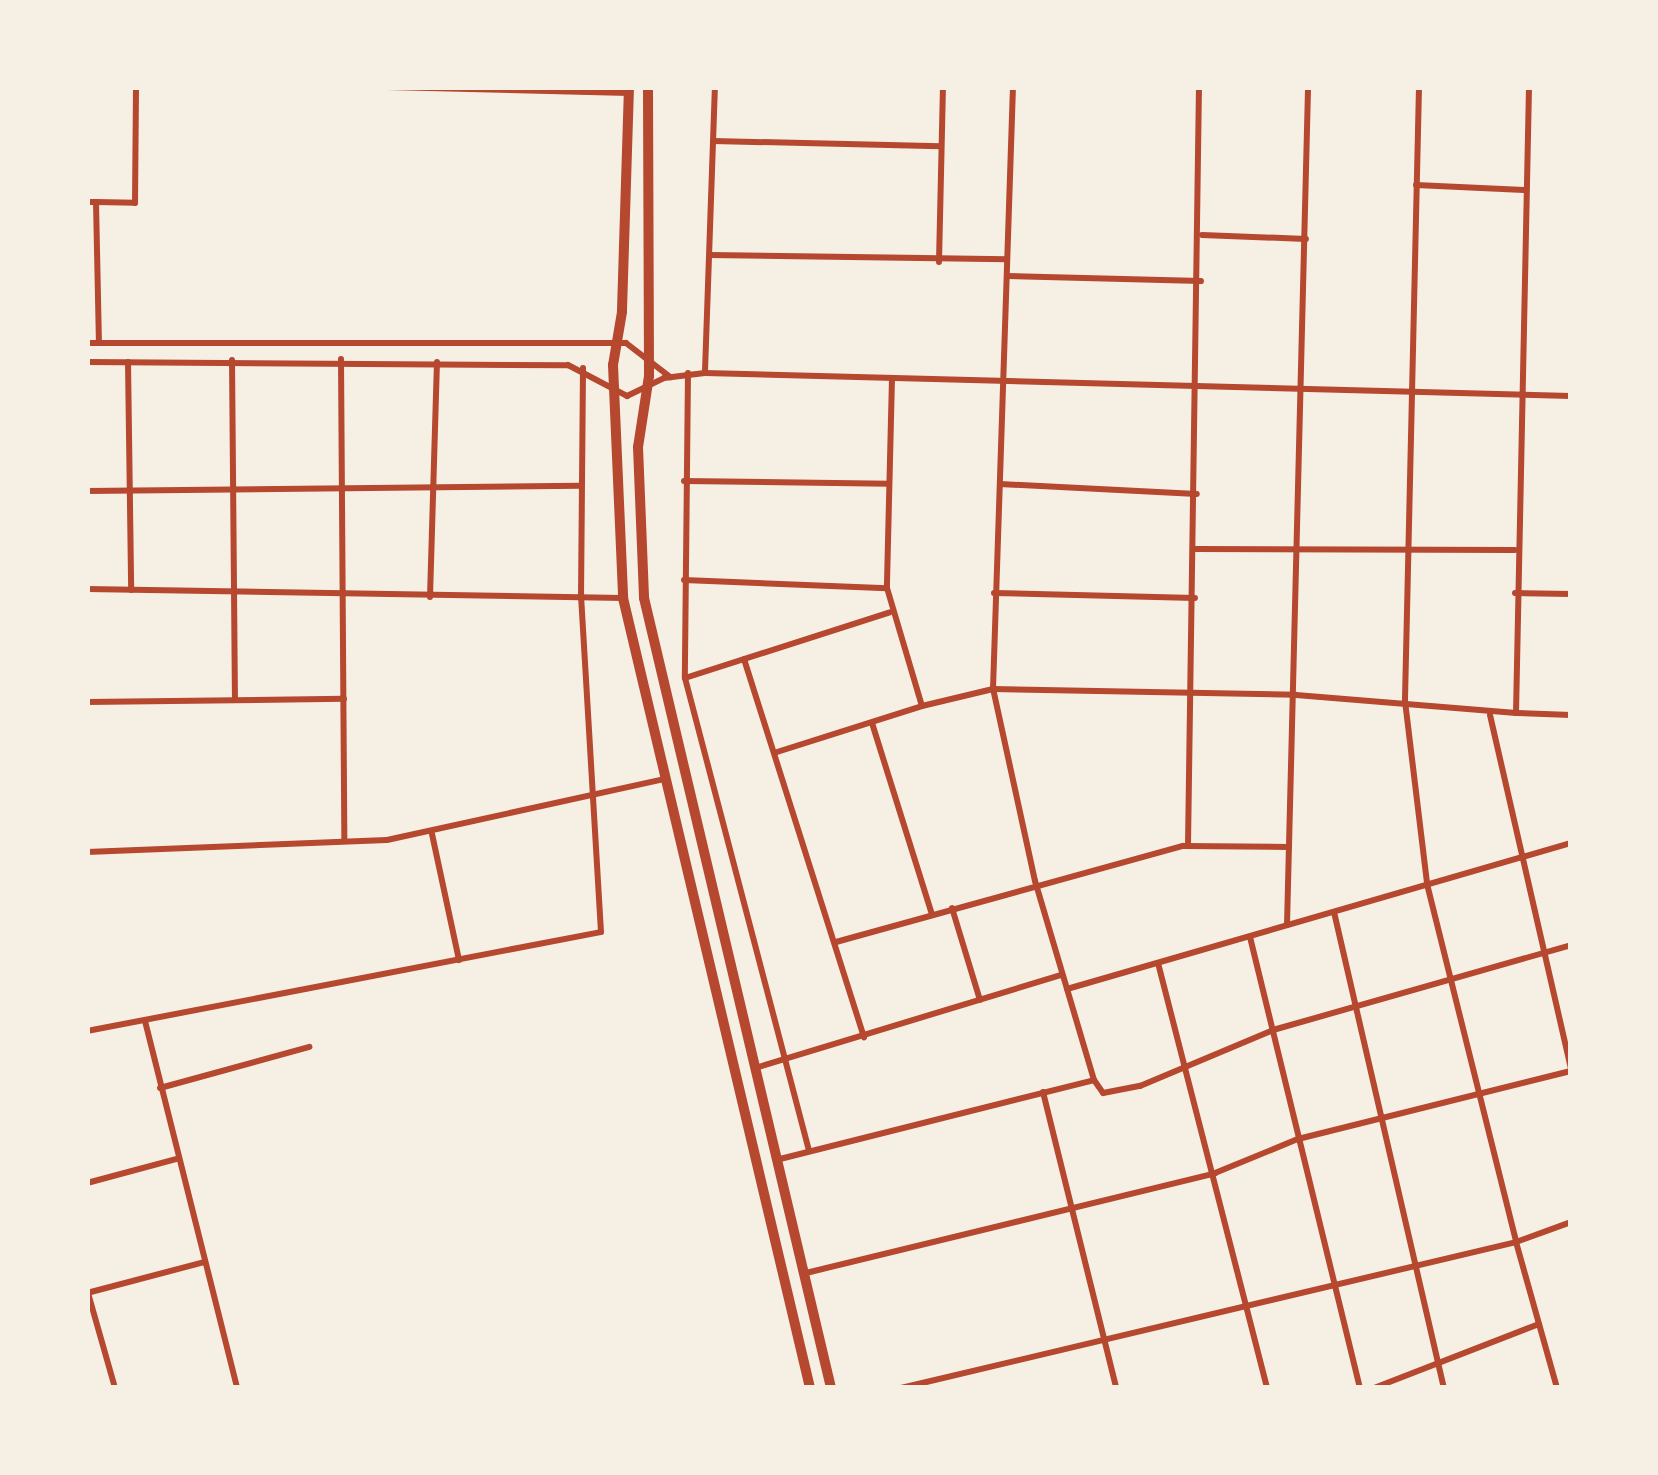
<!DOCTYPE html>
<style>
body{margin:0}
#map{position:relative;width:1658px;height:1475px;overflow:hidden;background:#f6efe4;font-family:Ubuntu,sans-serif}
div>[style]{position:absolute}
.minor>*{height:6px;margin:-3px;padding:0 3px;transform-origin:3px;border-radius:3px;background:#b5482f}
.primary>*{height:10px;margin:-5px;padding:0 5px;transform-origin:5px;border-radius:5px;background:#b5482f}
span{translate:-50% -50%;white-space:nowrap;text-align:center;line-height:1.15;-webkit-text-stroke:12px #f6efe4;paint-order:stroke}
.frame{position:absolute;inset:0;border:90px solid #f6efe4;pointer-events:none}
</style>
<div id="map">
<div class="minor">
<i style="left:387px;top:87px;width:242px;rotate:1.4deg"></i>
<i style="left:1419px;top:87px;width:614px;rotate:91.31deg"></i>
<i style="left:1405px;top:701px;width:184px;rotate:83.1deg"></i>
<i style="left:1427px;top:884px;width:369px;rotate:76deg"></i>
<i style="left:1516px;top:1242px;width:59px;rotate:-20deg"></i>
<i style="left:713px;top:141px;width:228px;rotate:1.3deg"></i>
<i style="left:1416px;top:185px;width:108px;rotate:2.7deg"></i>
<i style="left:87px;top:202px;width:9px"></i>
<i style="left:96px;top:202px;width:141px;rotate:88.8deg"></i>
<i style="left:96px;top:202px;width:39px;rotate:1deg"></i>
<i style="left:135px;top:203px;width:116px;rotate:-89.5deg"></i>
<i style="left:1202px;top:235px;width:104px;rotate:2.2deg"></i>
<i style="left:710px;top:255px;width:297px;rotate:0.8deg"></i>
<i style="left:939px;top:262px;width:175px;rotate:-88.7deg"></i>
<i style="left:1008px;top:276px;width:193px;rotate:1.5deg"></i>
<i style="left:87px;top:343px;width:539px"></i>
<i style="left:626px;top:343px;width:56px;rotate:37.7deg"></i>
<i style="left:341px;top:359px;width:482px;rotate:89.6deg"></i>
<i style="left:232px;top:360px;width:340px;rotate:89.5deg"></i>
<i style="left:87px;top:362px;width:481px;rotate:0.4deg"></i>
<i style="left:568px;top:365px;width:67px;rotate:27.7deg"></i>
<i style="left:627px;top:396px;width:41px;rotate:-25.9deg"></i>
<i style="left:664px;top:378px;width:41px;rotate:-7deg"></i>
<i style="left:705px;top:373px;width:866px;rotate:1.52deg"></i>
<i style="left:128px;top:362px;width:228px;rotate:89.2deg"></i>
<i style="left:705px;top:371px;width:284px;rotate:-88deg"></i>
<i style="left:688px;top:373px;width:305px;rotate:90.6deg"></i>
<i style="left:685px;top:678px;width:489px;rotate:75.3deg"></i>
<i style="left:892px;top:378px;width:210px;rotate:91.4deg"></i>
<i style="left:887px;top:588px;width:123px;rotate:73.5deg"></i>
<i style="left:922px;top:706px;width:73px;rotate:-13.5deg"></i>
<i style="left:993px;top:689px;width:303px;rotate:1.1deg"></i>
<i style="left:1296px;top:695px;width:221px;rotate:4.7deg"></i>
<i style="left:1516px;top:713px;width:626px;rotate:-88.81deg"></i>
<i style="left:684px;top:481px;width:205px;rotate:0.8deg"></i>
<i style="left:1000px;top:484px;width:197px;rotate:2.9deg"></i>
<i style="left:87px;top:491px;width:493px;rotate:-0.6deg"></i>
<i style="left:1196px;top:549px;width:319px;rotate:0.2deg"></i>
<i style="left:684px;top:580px;width:203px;rotate:2.3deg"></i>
<i style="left:87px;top:589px;width:536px;rotate:0.96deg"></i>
<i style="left:994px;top:593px;width:201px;rotate:1.4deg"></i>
<i style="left:1515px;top:593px;width:56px;rotate:1deg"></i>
<i style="left:430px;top:597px;width:235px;rotate:-88.3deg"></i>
<i style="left:744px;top:659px;width:397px;rotate:72.4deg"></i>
<i style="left:685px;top:678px;width:215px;rotate:-17.8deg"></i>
<i style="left:87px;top:702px;width:257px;rotate:-0.7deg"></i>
<i style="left:1516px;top:713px;width:55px;rotate:2.1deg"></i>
<i style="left:1490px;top:715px;width:364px;rotate:77.1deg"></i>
<i style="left:872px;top:723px;width:200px;rotate:72.6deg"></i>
<i style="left:777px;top:752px;width:152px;rotate:-17.6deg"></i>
<i style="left:432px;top:834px;width:129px;rotate:77.9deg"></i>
<i style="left:1188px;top:845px;width:758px;rotate:-89.17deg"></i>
<i style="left:87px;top:852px;width:300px;rotate:-2.3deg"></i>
<i style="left:387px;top:840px;width:280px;rotate:-12.4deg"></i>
<i style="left:952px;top:908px;width:96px;rotate:73.1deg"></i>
<i style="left:1334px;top:912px;width:489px;rotate:77deg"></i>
<i style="left:1287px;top:925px;width:838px;rotate:-88.56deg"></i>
<i style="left:1250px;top:937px;width:464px;rotate:76.3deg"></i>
<i style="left:836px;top:942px;width:360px;rotate:-15.5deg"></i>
<i style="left:1183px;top:846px;width:106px;rotate:0.5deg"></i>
<i style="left:1158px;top:963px;width:439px;rotate:75.6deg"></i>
<i style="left:1067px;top:989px;width:525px;rotate:-16.16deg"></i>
<i style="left:145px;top:1021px;width:378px;rotate:75.9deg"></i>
<i style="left:87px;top:1031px;width:523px;rotate:-10.9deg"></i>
<i style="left:601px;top:932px;width:335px;rotate:-93.4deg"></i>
<i style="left:581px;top:598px;width:230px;rotate:-89.5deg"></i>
<i style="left:755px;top:1068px;width:321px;rotate:-16.9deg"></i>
<i style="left:1094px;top:1080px;width:16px;rotate:55deg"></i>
<i style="left:1103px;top:1093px;width:38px;rotate:-11deg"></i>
<i style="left:1140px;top:1086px;width:144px;rotate:-22.8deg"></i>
<i style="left:1273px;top:1030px;width:310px;rotate:-15.9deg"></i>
<i style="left:160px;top:1088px;width:155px;rotate:-15.4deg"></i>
<i style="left:1043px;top:1092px;width:305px;rotate:76.1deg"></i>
<i style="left:776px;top:1160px;width:328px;rotate:-14.1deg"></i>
<i style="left:1094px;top:1080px;width:208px;rotate:-106.5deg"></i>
<i style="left:1035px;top:881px;width:197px;rotate:-102.3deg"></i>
<i style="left:993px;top:689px;width:602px;rotate:-88.1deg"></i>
<i style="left:87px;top:1183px;width:92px;rotate:-15.1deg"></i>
<i style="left:806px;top:1273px;width:421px;rotate:-13.7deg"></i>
<i style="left:1215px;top:1173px;width:90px;rotate:-22.3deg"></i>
<i style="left:1298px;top:1139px;width:281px;rotate:-14deg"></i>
<i style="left:87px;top:1293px;width:121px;rotate:-14.8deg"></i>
<i style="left:88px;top:1293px;width:99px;rotate:74.1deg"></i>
<i style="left:901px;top:1388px;width:632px;rotate:-13.35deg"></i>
<i style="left:1516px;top:1242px;width:152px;rotate:74.3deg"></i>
<i style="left:1374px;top:1388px;width:177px;rotate:-21.2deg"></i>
</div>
<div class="primary">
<i style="left:629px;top:87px;width:225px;rotate:91.8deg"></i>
<i style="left:622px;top:312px;width:54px;rotate:99.6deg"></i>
<i style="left:613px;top:365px;width:233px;rotate:87.5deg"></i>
<i style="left:623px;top:598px;width:812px;rotate:76.68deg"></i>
<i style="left:648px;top:87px;width:289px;rotate:89.8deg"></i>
<i style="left:649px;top:376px;width:72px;rotate:98.8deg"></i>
<i style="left:638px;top:447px;width:151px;rotate:87.7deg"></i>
<i style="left:644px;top:598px;width:812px;rotate:76.68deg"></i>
</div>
<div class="frame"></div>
</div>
